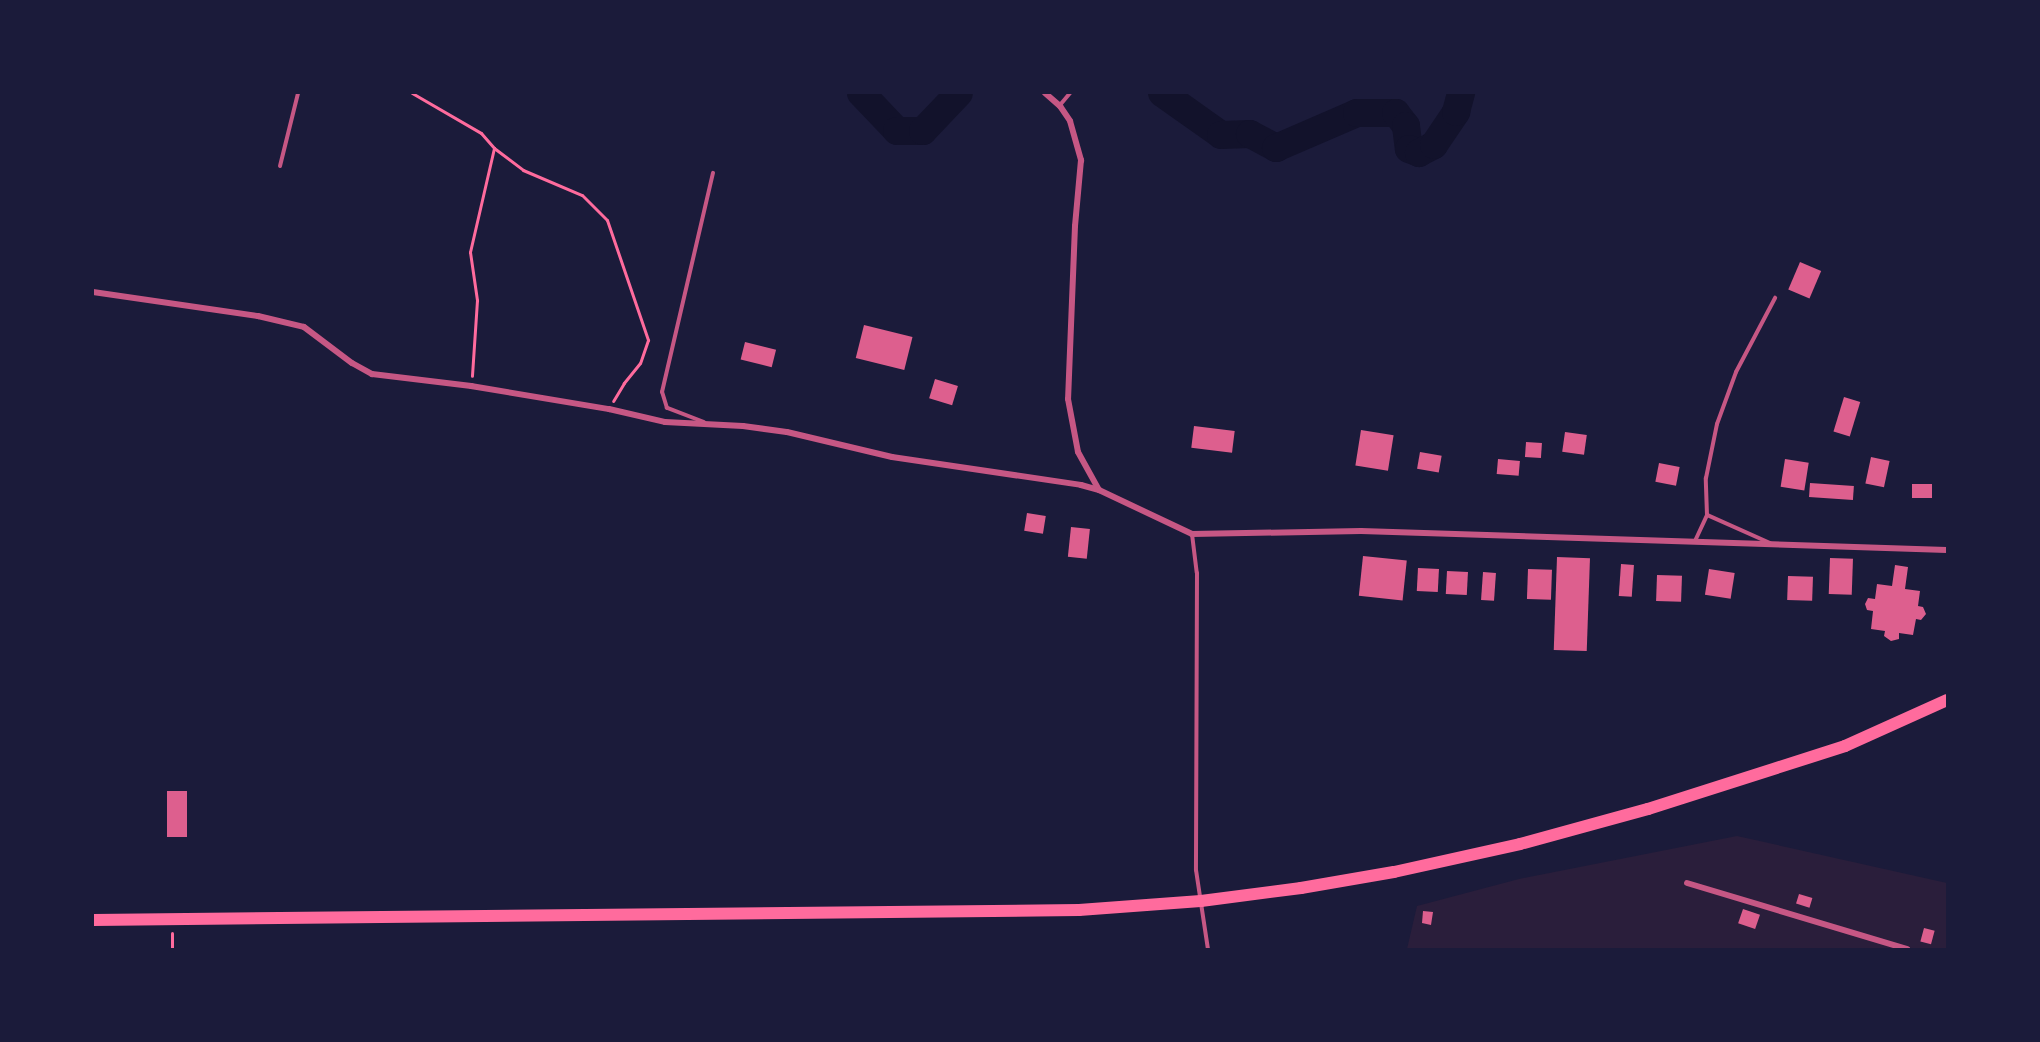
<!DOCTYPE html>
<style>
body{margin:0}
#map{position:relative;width:2040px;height:1042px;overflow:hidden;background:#1b1b3a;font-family:"Source Sans 3",sans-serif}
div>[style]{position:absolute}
.green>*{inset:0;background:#2a1e3b}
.river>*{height:28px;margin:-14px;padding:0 14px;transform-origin:14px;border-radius:14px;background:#12122b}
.building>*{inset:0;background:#dd5f8e;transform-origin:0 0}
.path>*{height:3px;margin:-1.5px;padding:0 1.5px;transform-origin:1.5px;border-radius:1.5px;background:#ff6b9d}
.service>*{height:4px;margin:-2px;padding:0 2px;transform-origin:2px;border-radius:2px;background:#c65784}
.minor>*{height:6px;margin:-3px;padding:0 3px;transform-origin:3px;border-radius:3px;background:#c65784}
.trunk>*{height:12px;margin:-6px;padding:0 6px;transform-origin:6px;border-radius:6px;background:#ff6b9d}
span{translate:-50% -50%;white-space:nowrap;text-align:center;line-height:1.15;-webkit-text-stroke:6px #1b1b3a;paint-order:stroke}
.frame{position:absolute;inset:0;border:94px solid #1b1b3a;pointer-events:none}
</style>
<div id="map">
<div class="green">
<i style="clip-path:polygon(1737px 836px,1947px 883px,1947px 949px,1407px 949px,1417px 906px,1519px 879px)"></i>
<i style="clip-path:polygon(764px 948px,1028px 948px,762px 949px)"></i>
</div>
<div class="river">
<i style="left:861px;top:93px;width:52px;rotate:46.5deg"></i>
<i style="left:897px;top:131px;width:26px"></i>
<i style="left:923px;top:131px;width:52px;rotate:-46.5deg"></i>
<i style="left:1162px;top:93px;width:72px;rotate:35.4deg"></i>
<i style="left:1221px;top:135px;width:29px;rotate:-2deg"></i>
<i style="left:1250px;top:134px;width:30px;rotate:28deg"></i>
<i style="left:1276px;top:148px;width:88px;rotate:-23.4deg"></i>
<i style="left:1357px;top:113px;width:39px"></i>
<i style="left:1396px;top:113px;width:16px;rotate:52deg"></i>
<i style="left:1406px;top:126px;width:23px;rotate:83deg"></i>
<i style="left:1409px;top:149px;width:11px;rotate:22deg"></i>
<i style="left:1419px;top:153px;width:17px;rotate:-28deg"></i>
<i style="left:1434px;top:145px;width:40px;rotate:-56deg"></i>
<i style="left:1456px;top:112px;width:20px;rotate:-75deg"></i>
</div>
<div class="building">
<i style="left:1800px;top:262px;width:23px;height:30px;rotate:23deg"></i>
<i style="left:864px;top:325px;width:50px;height:34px;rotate:14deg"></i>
<i style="left:745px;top:342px;width:32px;height:18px;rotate:14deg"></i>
<i style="left:935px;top:379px;width:24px;height:20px;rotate:17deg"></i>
<i style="left:1844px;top:397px;width:17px;height:36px;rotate:17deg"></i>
<i style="left:1194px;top:426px;width:41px;height:22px;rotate:7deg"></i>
<i style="left:1361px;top:430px;width:33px;height:36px;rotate:9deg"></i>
<i style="left:1565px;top:432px;width:22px;height:20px;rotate:8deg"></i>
<i style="left:1526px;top:442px;width:16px;height:15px;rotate:4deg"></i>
<i style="left:1420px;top:452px;width:22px;height:17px;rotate:10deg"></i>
<i style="left:1871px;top:457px;width:19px;height:27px;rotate:12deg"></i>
<i style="left:1498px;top:459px;width:22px;height:15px;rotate:5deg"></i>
<i style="left:1785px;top:459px;width:24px;height:28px;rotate:9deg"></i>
<i style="left:1659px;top:463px;width:21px;height:19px;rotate:11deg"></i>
<i style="left:1810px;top:483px;width:44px;height:14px;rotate:4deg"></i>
<i style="left:1912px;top:484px;width:20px;height:14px"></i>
<i style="left:1027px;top:513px;width:19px;height:18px;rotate:9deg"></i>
<i style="left:1071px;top:527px;width:19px;height:30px;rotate:6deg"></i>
<i style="left:1363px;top:556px;width:44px;height:40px;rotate:6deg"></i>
<i style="left:1557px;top:557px;width:33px;height:93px;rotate:2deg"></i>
<i style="left:1830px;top:558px;width:23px;height:36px;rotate:2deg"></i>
<i style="left:1621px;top:564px;width:13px;height:32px;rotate:4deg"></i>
<i style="clip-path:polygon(1895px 565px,1908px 567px,1905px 589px,1920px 591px,1918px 606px,1923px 607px,1926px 614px,1921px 620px,1916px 619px,1913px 635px,1899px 633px,1899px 639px,1891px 641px,1884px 636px,1885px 631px,1871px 629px,1873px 611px,1867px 610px,1865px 604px,1868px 598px,1875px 599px,1877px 584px,1892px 586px)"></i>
<i style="left:1418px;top:568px;width:21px;height:23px;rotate:3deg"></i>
<i style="left:1528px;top:569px;width:24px;height:30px;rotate:2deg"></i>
<i style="left:1709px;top:569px;width:26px;height:26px;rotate:9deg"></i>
<i style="left:1447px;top:571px;width:21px;height:23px;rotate:3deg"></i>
<i style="left:1483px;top:572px;width:13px;height:28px;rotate:4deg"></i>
<i style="left:1657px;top:575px;width:25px;height:26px;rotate:2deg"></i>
<i style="left:1788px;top:576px;width:25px;height:24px;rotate:2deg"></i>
<i style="left:167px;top:791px;width:20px;height:46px"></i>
<i style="left:1799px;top:894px;width:14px;height:10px;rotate:17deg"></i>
<i style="left:1743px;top:909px;width:18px;height:15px;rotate:19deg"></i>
<i style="clip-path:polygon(1423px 911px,1433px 912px,1431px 925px,1422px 923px)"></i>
<i style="left:1924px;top:928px;width:11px;height:14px;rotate:15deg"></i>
</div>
<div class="path">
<i style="left:412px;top:93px;width:80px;rotate:30.1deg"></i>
<i style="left:481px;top:133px;width:20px;rotate:49deg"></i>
<i style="left:494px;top:148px;width:107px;rotate:103deg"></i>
<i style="left:470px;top:252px;width:49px;rotate:81.7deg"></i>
<i style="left:477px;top:300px;width:76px;rotate:93.8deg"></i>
<i style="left:494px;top:148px;width:36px;rotate:37deg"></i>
<i style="left:523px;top:170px;width:64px;rotate:23deg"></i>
<i style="left:582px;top:195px;width:35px;rotate:45deg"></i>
<i style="left:607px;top:220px;width:127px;rotate:71.1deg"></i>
<i style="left:648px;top:340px;width:24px;rotate:109deg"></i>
<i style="left:640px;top:363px;width:26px;rotate:129deg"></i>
<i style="left:624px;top:383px;width:21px;rotate:121deg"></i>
<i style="left:172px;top:933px;width:16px;rotate:90deg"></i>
</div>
<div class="service">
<i style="left:1060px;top:105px;width:16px;rotate:-50deg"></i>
<i style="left:280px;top:166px;width:75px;rotate:-76.1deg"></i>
<i style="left:704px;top:422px;width:40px;rotate:-159deg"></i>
<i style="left:667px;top:408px;width:17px;rotate:-107deg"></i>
<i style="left:662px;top:392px;width:225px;rotate:-76.9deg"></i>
<i style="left:1192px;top:534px;width:39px;rotate:83deg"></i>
<i style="left:1197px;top:573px;width:297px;rotate:90.2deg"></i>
<i style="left:1196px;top:870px;width:80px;rotate:81.4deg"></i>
<i style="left:1695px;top:541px;width:29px;rotate:-65deg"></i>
<i style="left:1770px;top:543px;width:69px;rotate:-156deg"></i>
<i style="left:1707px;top:515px;width:37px;rotate:-92deg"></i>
<i style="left:1706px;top:478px;width:55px;rotate:-78.5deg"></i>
<i style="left:1717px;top:424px;width:55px;rotate:-69.9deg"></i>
<i style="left:1736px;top:372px;width:84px;rotate:-62.2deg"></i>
</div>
<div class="minor">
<i style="left:1045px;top:93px;width:20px;rotate:41deg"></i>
<i style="left:1060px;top:106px;width:18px;rotate:56deg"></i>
<i style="left:1070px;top:121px;width:41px;rotate:74.2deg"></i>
<i style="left:1081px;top:160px;width:66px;rotate:95.2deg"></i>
<i style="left:1075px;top:226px;width:173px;rotate:92.3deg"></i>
<i style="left:1068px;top:399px;width:54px;rotate:79.3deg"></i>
<i style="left:1078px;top:452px;width:43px;rotate:61.1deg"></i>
<i style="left:93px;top:292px;width:167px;rotate:8.3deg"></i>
<i style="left:258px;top:316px;width:47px;rotate:13.4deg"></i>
<i style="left:304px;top:327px;width:60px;rotate:36.9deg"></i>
<i style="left:352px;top:363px;width:23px;rotate:29deg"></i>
<i style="left:372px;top:374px;width:100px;rotate:6.9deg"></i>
<i style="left:471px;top:386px;width:140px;rotate:9.5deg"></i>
<i style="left:609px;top:409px;width:57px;rotate:13.1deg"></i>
<i style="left:665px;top:422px;width:78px;rotate:2.9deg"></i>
<i style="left:743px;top:426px;width:44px;rotate:7.8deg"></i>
<i style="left:787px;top:432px;width:108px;rotate:13.4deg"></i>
<i style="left:892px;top:457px;width:191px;rotate:8.4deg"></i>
<i style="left:1081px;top:485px;width:19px;rotate:16deg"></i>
<i style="left:1099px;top:490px;width:103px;rotate:25.3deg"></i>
<i style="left:1192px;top:534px;width:169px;rotate:-1deg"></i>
<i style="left:1361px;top:531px;width:586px;rotate:1.86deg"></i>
<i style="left:1687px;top:883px;width:230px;rotate:16.7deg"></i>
</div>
<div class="trunk">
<i style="left:93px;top:920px;width:986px;rotate:-0.58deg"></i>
<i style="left:1079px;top:910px;width:122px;rotate:-4.2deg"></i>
<i style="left:1201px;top:901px;width:101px;rotate:-7.4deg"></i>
<i style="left:1301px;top:888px;width:94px;rotate:-9.8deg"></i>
<i style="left:1394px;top:872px;width:129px;rotate:-12.5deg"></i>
<i style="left:1520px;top:844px;width:133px;rotate:-15.3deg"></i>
<i style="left:1648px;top:809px;width:207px;rotate:-17.7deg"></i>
<i style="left:1845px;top:746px;width:112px;rotate:-24.3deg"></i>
</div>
<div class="frame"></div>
</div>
